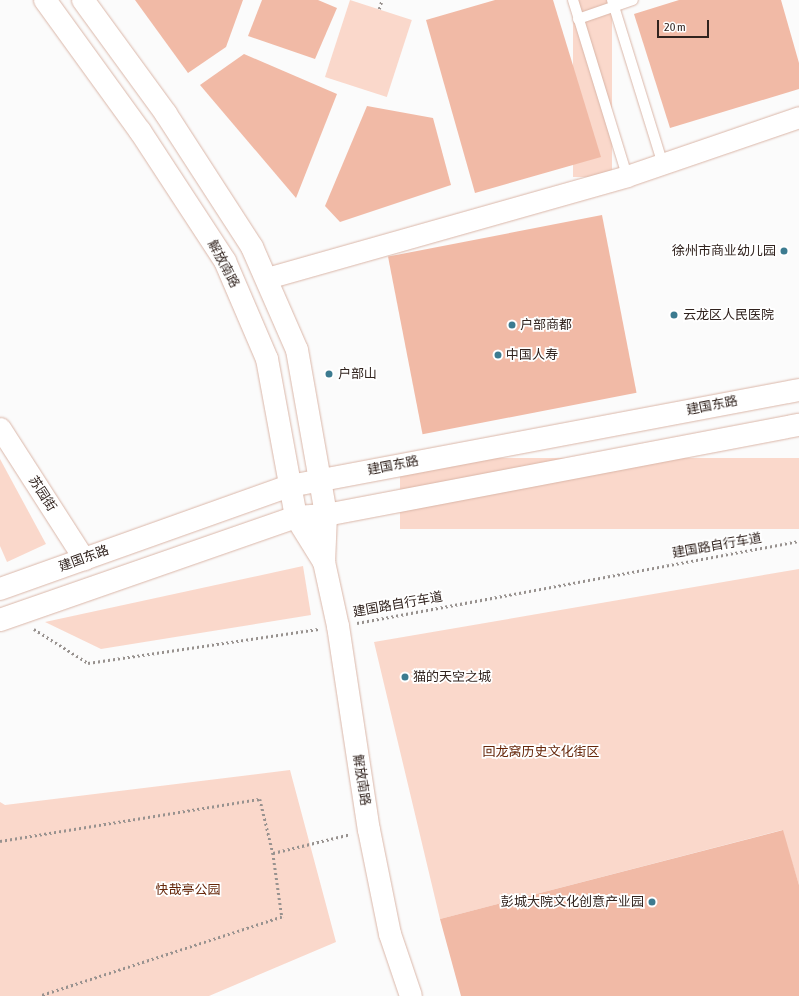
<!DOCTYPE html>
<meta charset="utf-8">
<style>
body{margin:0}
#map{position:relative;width:799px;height:996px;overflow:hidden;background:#fbfbfb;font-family:"Asap Condensed","Noto Sans SC",sans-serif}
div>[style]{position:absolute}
.green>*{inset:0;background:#fad8cb;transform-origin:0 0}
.building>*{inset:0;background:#f1baa6;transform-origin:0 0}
.path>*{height:2.5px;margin-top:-1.25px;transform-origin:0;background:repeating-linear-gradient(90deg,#98928f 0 2px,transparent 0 5px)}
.roads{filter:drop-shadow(0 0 1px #dab6a8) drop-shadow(0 0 1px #dab6a8)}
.lane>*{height:10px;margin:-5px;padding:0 5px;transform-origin:5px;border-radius:5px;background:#fff}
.street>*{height:21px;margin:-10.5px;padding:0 10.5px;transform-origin:10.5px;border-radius:10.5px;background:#fff}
.secondary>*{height:22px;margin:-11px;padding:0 11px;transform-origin:11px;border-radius:11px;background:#fff}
.dots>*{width:11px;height:11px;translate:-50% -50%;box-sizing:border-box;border:2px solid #fff;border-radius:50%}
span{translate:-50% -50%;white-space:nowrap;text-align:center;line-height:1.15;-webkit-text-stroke:3.5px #fff;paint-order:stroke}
.poi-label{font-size:13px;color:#31231e}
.right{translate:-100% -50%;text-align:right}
.left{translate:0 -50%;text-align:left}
.street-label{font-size:13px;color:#31231e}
.park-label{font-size:13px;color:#66270a}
.scale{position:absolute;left:657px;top:20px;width:52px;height:18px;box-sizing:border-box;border:2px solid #31231e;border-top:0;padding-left:5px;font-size:12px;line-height:14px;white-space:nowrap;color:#31231e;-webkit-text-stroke:3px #fff;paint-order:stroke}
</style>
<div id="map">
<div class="green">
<i style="left:350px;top:0;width:65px;height:81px;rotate:18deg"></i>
<i style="left:573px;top:0;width:39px;height:177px"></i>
<i style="left:799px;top:458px;width:71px;height:399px;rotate:90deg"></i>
<i style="clip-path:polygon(0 459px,46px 544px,7px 562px,0 546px)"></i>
<i style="clip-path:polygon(303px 566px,311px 615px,101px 649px,45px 622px)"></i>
<i style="clip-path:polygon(799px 569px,799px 885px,782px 830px,440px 919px,374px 642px)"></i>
<i style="clip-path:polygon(290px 770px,336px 942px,209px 996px,0 996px,0 802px,5px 805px)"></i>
</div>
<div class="building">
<i style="clip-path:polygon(135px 0,243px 0,226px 47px,188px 73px)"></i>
<i style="clip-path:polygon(262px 0,318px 0,337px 8px,315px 59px,248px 36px)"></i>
<i style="clip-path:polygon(495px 0,553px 0,601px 157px,475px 193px,426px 20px)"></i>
<i style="clip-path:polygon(679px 0,781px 0,799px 63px,799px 89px,670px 128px,634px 14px)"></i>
<i style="clip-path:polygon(244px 54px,337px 94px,296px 198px,200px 85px)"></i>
<i style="clip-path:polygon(367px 106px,433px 118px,451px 185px,340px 222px,325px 206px)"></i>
<i style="left:602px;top:215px;width:181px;height:218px;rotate:79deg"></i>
<i style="clip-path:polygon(783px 830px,799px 885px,799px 996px,461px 996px,440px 919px)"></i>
</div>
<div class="path">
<i style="left:379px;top:9px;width:9px;rotate:-72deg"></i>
<i style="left:357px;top:623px;width:450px;rotate:-10.5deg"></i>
<i style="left:34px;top:629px;width:64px;rotate:32.2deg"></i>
<i style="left:88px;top:663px;width:233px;rotate:-8.4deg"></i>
<i style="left:0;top:841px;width:263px;rotate:-9.2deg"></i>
<i style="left:260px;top:799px;width:56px;rotate:76.5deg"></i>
<i style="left:273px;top:853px;width:65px;rotate:82deg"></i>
<i style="left:282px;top:917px;width:255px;rotate:161.9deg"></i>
<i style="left:273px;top:853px;width:80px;rotate:-13.7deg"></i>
</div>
<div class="roads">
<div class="lane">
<i style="left:573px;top:0;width:184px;rotate:72.9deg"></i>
<i style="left:612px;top:0;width:173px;rotate:72.8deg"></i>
<i style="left:578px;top:19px;width:58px;rotate:-19.1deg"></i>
</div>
<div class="street">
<i style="left:267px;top:278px;width:374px;rotate:-15.8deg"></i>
<i style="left:627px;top:176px;width:182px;rotate:-18.9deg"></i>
<i style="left:0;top:428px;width:156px;rotate:57.3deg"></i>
</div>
<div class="secondary">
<i style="left:45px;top:0;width:162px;rotate:54.1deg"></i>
<i style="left:140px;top:131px;width:155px;rotate:56.8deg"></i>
<i style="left:225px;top:261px;width:107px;rotate:66.8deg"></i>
<i style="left:267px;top:359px;width:161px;rotate:79.6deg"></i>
<i style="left:296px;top:517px;width:53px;rotate:58.1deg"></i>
<i style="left:83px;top:0;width:141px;rotate:53.9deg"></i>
<i style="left:166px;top:114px;width:158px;rotate:57.1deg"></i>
<i style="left:252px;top:247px;width:112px;rotate:66.4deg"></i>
<i style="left:297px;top:350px;width:168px;rotate:80deg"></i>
<i style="left:326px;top:515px;width:47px;rotate:92.4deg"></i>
<i style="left:324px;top:562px;width:66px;rotate:77.7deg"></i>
<i style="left:338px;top:626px;width:206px;rotate:81.4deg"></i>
<i style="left:369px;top:830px;width:106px;rotate:78.6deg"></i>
<i style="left:390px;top:934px;width:65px;rotate:71.3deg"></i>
<i style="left:0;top:589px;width:308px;rotate:-19.6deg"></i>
<i style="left:290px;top:486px;width:518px;rotate:-10.68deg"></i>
<i style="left:0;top:620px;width:313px;rotate:-19.2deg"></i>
<i style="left:296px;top:517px;width:30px;rotate:-4deg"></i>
<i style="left:326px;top:515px;width:481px;rotate:-10.8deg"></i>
</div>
</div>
<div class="dots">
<i style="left:784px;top:251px;background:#3c7b90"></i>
<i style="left:674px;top:315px;background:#3c7b90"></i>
<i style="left:512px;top:325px;background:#3c7b90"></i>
<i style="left:498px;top:355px;background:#3c7b90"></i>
<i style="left:329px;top:374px;background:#3c7b90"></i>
<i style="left:405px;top:677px;background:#3c7b90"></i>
<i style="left:652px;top:902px;background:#3c7b90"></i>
</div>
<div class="poi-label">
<span class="right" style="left:776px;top:251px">徐州市商业幼儿园</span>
<span class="left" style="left:683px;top:315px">云龙区人民医院</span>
<span class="left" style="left:520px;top:325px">户部商都</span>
<span class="left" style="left:506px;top:355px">中国人寿</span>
<span class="left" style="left:338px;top:374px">户部山</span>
<span class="left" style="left:413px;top:677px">猫的天空之城</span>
<span class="right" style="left:644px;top:902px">彭城大院文化创意产业园</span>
</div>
<div class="street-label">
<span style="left:223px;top:264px;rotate:62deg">解放南路</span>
<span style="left:712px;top:406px;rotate:-11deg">建国东路</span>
<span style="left:393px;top:466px;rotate:-11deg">建国东路</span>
<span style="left:42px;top:494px;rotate:57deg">苏园街</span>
<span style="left:717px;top:546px;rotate:-10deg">建国路自行车道</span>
<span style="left:84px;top:559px;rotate:-20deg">建国东路</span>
<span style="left:398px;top:605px;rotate:-10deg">建国路自行车道</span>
<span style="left:361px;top:780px;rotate:81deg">解放南路</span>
</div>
<div class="park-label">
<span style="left:541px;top:752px">回龙窝历史文化街区</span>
<span style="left:188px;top:890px">快哉亭公园</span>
</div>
<div class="scale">20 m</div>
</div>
